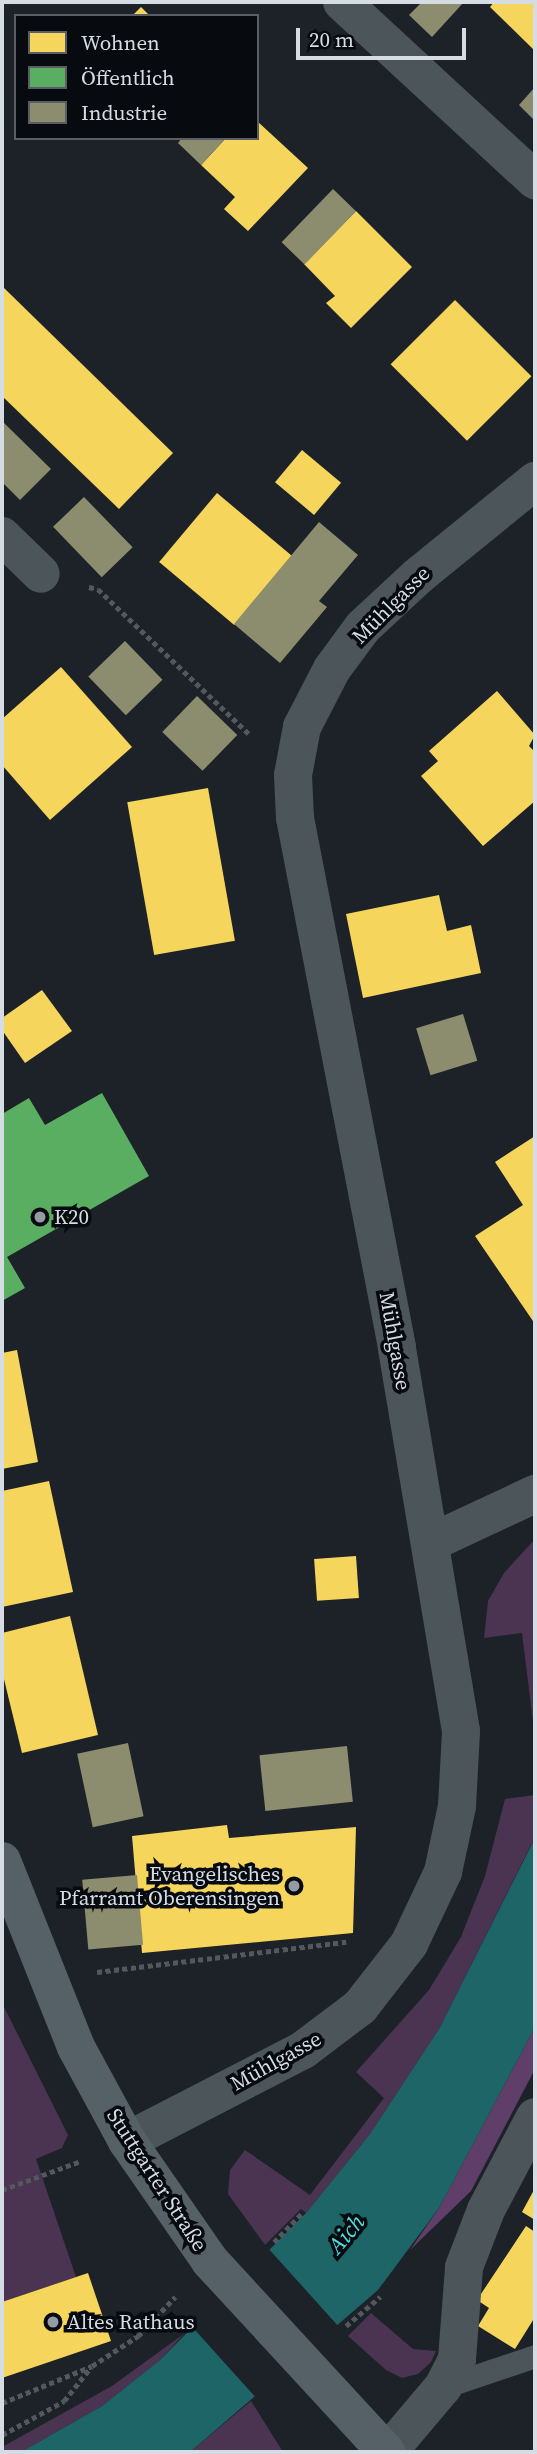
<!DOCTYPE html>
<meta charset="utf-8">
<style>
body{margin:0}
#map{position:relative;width:537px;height:2454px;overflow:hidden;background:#1d2228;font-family:"Source Serif 4",serif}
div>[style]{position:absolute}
.green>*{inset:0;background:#4a3451}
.forest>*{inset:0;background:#603e6a}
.water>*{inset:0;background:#1d6566}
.pier>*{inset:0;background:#1d2228;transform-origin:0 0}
.homes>*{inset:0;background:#f6d55c;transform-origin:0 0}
.public>*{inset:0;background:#5aae61}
.industry>*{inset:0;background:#8c8c6e;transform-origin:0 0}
.path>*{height:4.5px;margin-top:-2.25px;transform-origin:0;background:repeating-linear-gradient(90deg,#52585d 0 5px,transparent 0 8.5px)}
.lane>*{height:23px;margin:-11.5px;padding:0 11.5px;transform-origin:11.5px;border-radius:11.5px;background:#4b555a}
.street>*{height:38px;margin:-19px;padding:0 19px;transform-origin:19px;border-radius:19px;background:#4b555a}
.secondary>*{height:38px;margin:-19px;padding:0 19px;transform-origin:19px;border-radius:19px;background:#556166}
.dots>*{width:19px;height:19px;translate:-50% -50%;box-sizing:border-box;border:4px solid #070a0f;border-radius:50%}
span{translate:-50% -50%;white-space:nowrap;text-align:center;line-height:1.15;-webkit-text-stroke:7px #070a0f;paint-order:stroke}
.street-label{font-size:21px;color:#d6dce4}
.poi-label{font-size:21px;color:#d6dce4}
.left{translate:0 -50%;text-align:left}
.right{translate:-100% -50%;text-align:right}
.water-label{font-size:23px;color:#4ddfe0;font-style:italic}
.frame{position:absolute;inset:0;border:4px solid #d6dce4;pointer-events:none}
.legend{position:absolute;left:14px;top:14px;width:245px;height:126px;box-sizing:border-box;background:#070a0f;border:2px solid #5a5e64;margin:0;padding:9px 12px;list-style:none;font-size:21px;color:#d6dce4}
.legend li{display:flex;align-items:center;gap:14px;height:35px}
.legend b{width:35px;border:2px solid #5a5e64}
.scale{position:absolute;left:296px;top:28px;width:170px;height:32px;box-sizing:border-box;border:4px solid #d6dce4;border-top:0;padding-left:9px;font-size:21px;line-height:24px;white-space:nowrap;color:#d6dce4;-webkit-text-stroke:5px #070a0f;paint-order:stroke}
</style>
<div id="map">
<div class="green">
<i style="clip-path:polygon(535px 1539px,535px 1738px,522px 1633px,484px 1638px,488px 1601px,504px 1573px)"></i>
<i style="clip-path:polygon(535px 1795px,535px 1837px,439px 2029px,370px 2134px,306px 2213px,301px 2209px,265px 2245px,228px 2194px,230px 2170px,245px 2150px,310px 2195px,384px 2098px,356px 2072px,429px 1990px,461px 1937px,485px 1876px,505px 1799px)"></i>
<i style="clip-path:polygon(2px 2003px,68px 2135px,62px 2148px,36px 2159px,76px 2277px,2px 2302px)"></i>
<i style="clip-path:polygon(371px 2313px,413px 2349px,436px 2351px,431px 2362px,418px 2374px,402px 2378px,386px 2370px,348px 2336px)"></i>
<i style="clip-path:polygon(185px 2333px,160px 2360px,102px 2406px,21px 2452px,2px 2452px,2px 2447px,112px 2386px)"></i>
<i style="clip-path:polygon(251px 2401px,283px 2452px,190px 2452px)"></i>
</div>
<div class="forest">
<i style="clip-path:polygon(535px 2027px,535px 2069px,471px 2191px,410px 2250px,439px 2208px)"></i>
</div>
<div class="water">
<i style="clip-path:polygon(535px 1838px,535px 2027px,439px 2208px,378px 2290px,190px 2452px,21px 2452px,102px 2406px,160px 2360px,306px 2213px,370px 2134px,439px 2029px)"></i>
</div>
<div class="pier">
<i style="left:267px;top:2247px;width:108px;height:109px;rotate:48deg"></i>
</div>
<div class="homes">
<i style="clip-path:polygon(494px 2px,535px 2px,535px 51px,490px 7px)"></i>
<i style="clip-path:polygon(141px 7px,150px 16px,132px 16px)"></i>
<i style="clip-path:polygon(257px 121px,308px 168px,248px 231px,224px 209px,235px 197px,201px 165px,226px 138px,257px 138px)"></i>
<i style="clip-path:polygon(356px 211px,412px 267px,351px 328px,326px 303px,335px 296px,304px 264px)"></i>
<i style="clip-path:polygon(2px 286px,173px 453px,119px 509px,2px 396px)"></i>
<i style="left:455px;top:300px;width:108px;height:91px;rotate:45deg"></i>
<i style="left:302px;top:450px;width:51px;height:42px;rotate:40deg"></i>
<i style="left:217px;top:493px;width:98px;height:90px;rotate:40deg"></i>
<i style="clip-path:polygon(61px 667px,132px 747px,50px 820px,2px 765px,2px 719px)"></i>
<i style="clip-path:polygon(497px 691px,535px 735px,529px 746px,535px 752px,535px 801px,483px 846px,421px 776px,438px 761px,429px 751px)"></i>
<i style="left:208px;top:788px;width:155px;height:82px;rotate:80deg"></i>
<i style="clip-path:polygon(439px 895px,447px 931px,471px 925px,481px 973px,363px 998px,346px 914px)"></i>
<i style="clip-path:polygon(42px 990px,72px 1031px,25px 1063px,2px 1030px,2px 1018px)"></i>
<i style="clip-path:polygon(535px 1136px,535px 1324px,475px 1236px,523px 1205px,495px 1162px)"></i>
<i style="clip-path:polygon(17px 1350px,38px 1462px,2px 1469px,2px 1353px)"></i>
<i style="clip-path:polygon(49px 1481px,73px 1592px,2px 1607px,2px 1491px)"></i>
<i style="left:356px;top:1556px;width:42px;height:42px;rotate:86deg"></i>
<i style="clip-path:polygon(70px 1616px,98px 1735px,22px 1753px,2px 1671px,2px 1633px)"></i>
<i style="clip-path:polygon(227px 1825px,229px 1838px,356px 1827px,353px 1933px,142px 1953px,132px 1836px)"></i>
<i style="clip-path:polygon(535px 2188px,535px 2220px,522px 2212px)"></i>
<i style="clip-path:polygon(526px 2226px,535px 2232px,535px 2317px,515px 2349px,478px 2326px,489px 2308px,477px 2300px)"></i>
<i style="clip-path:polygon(88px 2273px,111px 2341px,2px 2378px,2px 2302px)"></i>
</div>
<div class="public">
<i style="clip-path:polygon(102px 1093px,149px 1176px,7px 1257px,25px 1288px,2px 1301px,2px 1114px,29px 1098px,45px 1125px)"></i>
</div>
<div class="industry">
<i style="clip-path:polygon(422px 2px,464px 2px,432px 37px,409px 15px)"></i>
<i style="clip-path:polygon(535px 87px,535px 121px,519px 105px)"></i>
<i style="clip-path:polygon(182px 138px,226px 138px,201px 165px,178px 143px)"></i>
<i style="left:333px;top:189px;width:32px;height:74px;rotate:44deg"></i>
<i style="clip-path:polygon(2px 421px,51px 469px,20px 500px,2px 482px)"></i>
<i style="left:84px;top:497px;width:70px;height:43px;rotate:46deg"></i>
<i style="clip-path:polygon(319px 522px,358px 555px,319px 601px,327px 607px,280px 663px,234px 624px)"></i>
<i style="left:125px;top:641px;width:54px;height:51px;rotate:46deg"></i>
<i style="left:197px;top:696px;width:56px;height:50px;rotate:44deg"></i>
<i style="left:463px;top:1014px;width:49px;height:49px;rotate:73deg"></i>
<i style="left:128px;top:1743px;width:75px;height:52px;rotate:78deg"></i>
<i style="left:347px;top:1746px;width:56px;height:88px;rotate:84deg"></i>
<i style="left:137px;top:1875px;width:70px;height:55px;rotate:85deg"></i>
</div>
<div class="path">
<i style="left:89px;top:587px;width:9px;rotate:13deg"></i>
<i style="left:98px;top:589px;width:209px;rotate:43.8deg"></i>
<i style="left:97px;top:1972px;width:251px;rotate:-6.9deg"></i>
<i style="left:2px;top:2190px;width:84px;rotate:-20.2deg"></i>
<i style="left:274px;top:2242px;width:40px;rotate:-46deg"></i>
<i style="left:346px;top:2326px;width:45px;rotate:-40.5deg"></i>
<i style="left:2px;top:2403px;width:97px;rotate:-22.3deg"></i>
<i style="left:92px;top:2366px;width:55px;rotate:-33.1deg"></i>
<i style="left:138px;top:2336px;width:54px;rotate:-46.5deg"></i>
<i style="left:2px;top:2435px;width:71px;rotate:-28.7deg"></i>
<i style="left:64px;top:2401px;width:43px;rotate:-51.5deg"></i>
</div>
<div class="lane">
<i style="left:443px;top:2387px;width:97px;rotate:-18.6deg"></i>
</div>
<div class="street">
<i style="left:342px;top:2px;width:263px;rotate:42.7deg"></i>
<i style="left:2px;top:536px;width:54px;rotate:44.3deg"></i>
<i style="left:432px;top:1542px;width:114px;rotate:-25deg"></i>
<i style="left:127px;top:2141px;width:198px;rotate:-27.3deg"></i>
<i style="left:303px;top:2050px;width:71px;rotate:-37deg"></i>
<i style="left:360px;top:2007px;width:80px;rotate:-52.1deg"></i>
<i style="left:409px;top:1944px;width:80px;rotate:-64.7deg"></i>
<i style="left:443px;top:1872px;width:67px;rotate:-78deg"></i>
<i style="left:457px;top:1806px;width:75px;rotate:-86.9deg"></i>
<i style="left:461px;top:1731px;width:389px;rotate:-99.5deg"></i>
<i style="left:397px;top:1347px;width:539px;rotate:-100.91deg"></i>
<i style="left:295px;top:818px;width:43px;rotate:-92.7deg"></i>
<i style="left:293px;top:775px;width:49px;rotate:-79.4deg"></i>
<i style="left:302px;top:727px;width:65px;rotate:-62.7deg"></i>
<i style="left:332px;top:669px;width:52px;rotate:-53.6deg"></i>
<i style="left:363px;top:627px;width:75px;rotate:-42.8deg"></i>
<i style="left:418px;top:576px;width:151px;rotate:-39.1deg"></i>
<i style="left:388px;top:2452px;width:85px;rotate:-49.8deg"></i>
<i style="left:443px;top:2387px;width:31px;rotate:-63deg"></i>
<i style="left:457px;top:2359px;width:92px;rotate:-85.6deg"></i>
<i style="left:464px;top:2267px;width:61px;rotate:-68.9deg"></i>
<i style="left:486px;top:2210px;width:105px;rotate:-62.2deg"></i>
</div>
<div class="secondary">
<i style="left:2px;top:1861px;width:200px;rotate:68.3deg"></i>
<i style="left:76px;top:2047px;width:107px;rotate:61.5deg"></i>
<i style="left:127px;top:2141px;width:146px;rotate:55.3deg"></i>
<i style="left:210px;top:2261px;width:260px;rotate:47.3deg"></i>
</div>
<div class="dots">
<i style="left:40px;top:1217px;background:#959ba2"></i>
<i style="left:294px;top:1886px;background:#959ba2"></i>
<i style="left:53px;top:2322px;background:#959ba2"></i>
</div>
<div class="street-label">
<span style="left:391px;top:605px;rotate:-45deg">Mühlgasse</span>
<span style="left:395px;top:1341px;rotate:80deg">Mühlgasse</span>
<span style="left:276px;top:2061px;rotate:-29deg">Mühlgasse</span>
<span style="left:157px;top:2180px;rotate:57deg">Stuttgarter Straße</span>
</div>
<div class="poi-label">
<span class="left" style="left:54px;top:1217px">K20</span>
<span class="right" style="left:280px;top:1886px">Evangelisches<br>Pfarramt Oberensingen</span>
<span class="left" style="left:67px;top:2322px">Altes Rathaus</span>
</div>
<div class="water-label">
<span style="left:346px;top:2234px;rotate:-50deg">Aich</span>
</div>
<div class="frame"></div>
<ul class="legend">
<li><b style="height:19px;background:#f6d55c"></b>Wohnen</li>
<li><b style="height:19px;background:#5aae61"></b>Öffentlich</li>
<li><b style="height:19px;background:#8c8c6e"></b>Industrie</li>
</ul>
<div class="scale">20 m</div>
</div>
